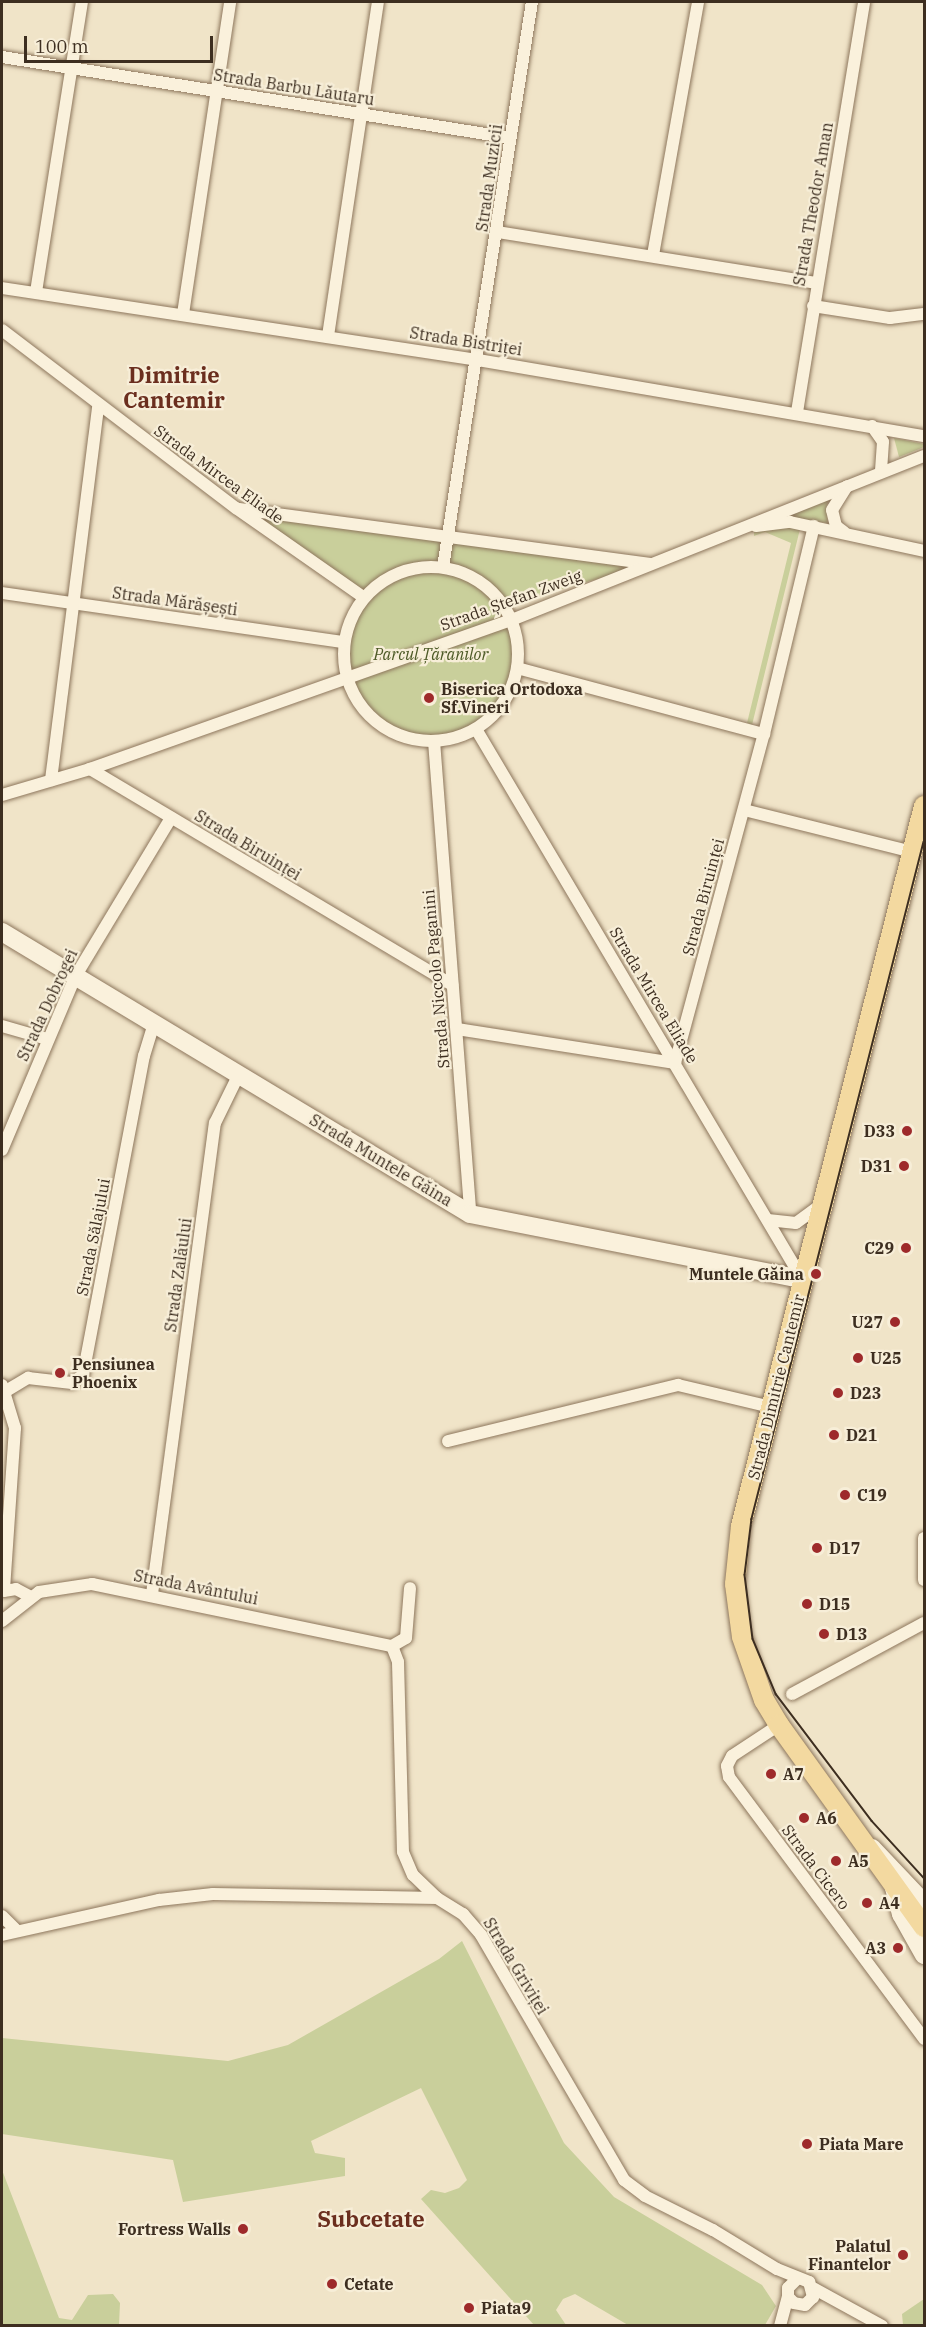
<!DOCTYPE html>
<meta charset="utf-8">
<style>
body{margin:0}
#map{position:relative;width:926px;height:2327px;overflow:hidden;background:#f0e4c8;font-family:"IBM Plex Serif",serif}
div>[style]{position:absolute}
.green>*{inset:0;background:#c9cf9b}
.roads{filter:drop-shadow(0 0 2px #8d765c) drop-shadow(0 0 2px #8d765c)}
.street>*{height:12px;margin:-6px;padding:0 6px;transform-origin:6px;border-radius:6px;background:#faf1dc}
.street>.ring{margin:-6px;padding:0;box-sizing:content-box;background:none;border:12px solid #faf1dc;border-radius:50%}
.secondary>*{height:18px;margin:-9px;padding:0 9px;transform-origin:9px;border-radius:9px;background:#faf1dc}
.primary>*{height:20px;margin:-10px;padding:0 10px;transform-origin:10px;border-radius:10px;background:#f3d9a0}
.tram>*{height:1.5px;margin:-0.75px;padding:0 0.75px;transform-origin:0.75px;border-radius:0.75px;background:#3d2e20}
.dots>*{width:16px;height:16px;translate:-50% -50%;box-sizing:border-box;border:3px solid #f7eed8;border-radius:50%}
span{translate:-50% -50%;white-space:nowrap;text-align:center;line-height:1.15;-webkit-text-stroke:4.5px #f7eed8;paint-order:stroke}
.street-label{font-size:16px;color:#3d2e20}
.park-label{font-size:16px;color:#4d5a26;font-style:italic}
.poi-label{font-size:16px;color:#3d2e20;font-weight:700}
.left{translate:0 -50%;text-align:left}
.right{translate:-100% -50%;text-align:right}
.district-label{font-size:22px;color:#6b2e1e;font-weight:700}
.frame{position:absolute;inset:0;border:3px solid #3d2e20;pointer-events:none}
.scale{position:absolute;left:24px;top:36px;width:189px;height:27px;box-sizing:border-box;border:3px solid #3d2e20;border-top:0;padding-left:8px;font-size:18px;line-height:21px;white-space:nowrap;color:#3d2e20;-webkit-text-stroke:4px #f7eed8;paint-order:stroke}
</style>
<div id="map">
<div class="green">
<i style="clip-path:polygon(894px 438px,924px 444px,924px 447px,899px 457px)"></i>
<i style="clip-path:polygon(830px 496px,826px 508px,828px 523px,782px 518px)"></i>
<i style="clip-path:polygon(236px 508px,651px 564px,504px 605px,516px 633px,518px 653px,512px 686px,504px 702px,476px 729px,456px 738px,418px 740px,380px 725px,363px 709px,349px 687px,343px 642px,350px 618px,363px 597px)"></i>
<i style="clip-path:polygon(782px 525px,800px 529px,752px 725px,747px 723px,791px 543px,765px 532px,754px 536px,754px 530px)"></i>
<i style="clip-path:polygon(462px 1941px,564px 2143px,614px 2197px,762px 2285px,776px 2306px,765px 2325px,628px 2325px,575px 2294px,563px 2299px,556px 2310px,566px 2325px,534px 2325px,421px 2199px,431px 2190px,445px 2193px,459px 2188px,467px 2180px,421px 2088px,311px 2141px,315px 2153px,345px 2158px,345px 2176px,183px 2202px,173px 2160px,2px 2134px,2px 2038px,228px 2061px,288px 2045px,439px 1959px)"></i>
<i style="clip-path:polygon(2px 2170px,59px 2318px,72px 2320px,88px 2295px,113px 2294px,120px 2303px,119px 2325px,2px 2325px)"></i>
<i style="clip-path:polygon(924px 2299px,924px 2325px,903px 2325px,902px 2314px)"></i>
</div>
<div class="roads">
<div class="street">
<i style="left:2px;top:57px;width:515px;rotate:9.04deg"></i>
<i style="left:498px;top:232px;width:322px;rotate:9.1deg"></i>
<i style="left:653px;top:255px;width:257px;rotate:-79.9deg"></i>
<i style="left:2px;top:288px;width:481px;rotate:8.6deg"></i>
<i style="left:478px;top:360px;width:452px;rotate:9.7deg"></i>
<i style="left:36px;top:292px;width:294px;rotate:-81deg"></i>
<i style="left:813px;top:306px;width:78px;rotate:8.9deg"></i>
<i style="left:890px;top:318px;width:34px;rotate:-7deg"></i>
<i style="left:183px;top:314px;width:316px;rotate:-81.4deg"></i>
<i style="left:2px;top:330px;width:294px;rotate:37.3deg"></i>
<i style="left:236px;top:508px;width:155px;rotate:35deg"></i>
<i style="left:328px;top:336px;width:338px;rotate:-81.5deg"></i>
<i style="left:797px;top:412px;width:415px;rotate:-80.7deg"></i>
<i style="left:872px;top:426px;width:19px;rotate:55deg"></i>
<i style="left:883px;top:442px;width:28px;rotate:94deg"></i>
<i style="left:239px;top:509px;width:415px;rotate:7.6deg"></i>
<i style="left:756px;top:526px;width:34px;rotate:-7deg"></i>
<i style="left:790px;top:522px;width:137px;rotate:12.2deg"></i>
<i style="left:844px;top:532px;width:10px;rotate:-143deg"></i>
<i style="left:836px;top:526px;width:16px;rotate:-104deg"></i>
<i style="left:832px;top:510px;width:28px;rotate:-58deg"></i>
<i class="ring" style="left:344px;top:567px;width:162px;height:162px"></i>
<i style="left:443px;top:567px;width:572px;rotate:-81.05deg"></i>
<i style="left:2px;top:593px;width:345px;rotate:8.2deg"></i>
<i style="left:517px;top:668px;width:256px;rotate:15deg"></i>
<i style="left:476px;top:729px;width:639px;rotate:59.34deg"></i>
<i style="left:434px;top:741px;width:474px;rotate:85.6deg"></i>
<i style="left:90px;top:769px;width:422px;rotate:30.8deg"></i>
<i style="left:51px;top:780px;width:377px;rotate:-82.8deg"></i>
<i style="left:2px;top:795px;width:92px;rotate:-16.5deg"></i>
<i style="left:90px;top:769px;width:450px;rotate:-19.5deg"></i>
<i style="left:514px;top:619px;width:441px;rotate:-21.7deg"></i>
<i style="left:744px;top:810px;width:174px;rotate:14deg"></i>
<i style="left:2px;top:1026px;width:47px;rotate:16.1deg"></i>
<i style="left:457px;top:1029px;width:221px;rotate:8.9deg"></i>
<i style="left:675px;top:1063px;width:341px;rotate:-74.9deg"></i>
<i style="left:764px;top:734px;width:214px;rotate:-76.5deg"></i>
<i style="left:2px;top:1150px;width:188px;rotate:-67.1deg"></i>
<i style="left:75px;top:977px;width:186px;rotate:-58.9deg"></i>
<i style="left:768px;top:1220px;width:28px;rotate:6deg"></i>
<i style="left:796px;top:1223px;width:29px;rotate:-36deg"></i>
<i style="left:2px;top:1385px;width:45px;rotate:73.2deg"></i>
<i style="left:15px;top:1428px;width:163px;rotate:93.9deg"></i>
<i style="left:6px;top:1391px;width:26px;rotate:-31deg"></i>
<i style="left:28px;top:1378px;width:44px;rotate:6.5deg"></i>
<i style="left:72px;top:1383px;width:14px;rotate:-36deg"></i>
<i style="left:83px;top:1375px;width:325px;rotate:-79.2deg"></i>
<i style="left:144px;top:1056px;width:34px;rotate:-73deg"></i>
<i style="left:448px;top:1441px;width:237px;rotate:-13.7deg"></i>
<i style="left:678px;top:1385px;width:96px;rotate:13.3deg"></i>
<i style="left:924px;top:1538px;width:42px;rotate:90deg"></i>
<i style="left:4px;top:1591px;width:12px;rotate:-9deg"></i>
<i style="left:16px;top:1589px;width:17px;rotate:28deg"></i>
<i style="left:152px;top:1594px;width:475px;rotate:-82.4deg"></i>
<i style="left:215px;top:1123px;width:55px;rotate:-63.9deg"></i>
<i style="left:2px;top:1621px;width:47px;rotate:-38.1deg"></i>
<i style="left:39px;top:1592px;width:54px;rotate:-8.6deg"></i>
<i style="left:92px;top:1584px;width:306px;rotate:11.7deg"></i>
<i style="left:392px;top:1646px;width:17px;rotate:69deg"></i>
<i style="left:398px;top:1662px;width:190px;rotate:88.5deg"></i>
<i style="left:403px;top:1852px;width:25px;rotate:67deg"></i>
<i style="left:413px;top:1875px;width:33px;rotate:44deg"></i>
<i style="left:437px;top:1898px;width:31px;rotate:32deg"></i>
<i style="left:463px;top:1914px;width:28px;rotate:49deg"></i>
<i style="left:481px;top:1935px;width:284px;rotate:59.7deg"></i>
<i style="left:624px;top:2180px;width:26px;rotate:37deg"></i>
<i style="left:645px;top:2196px;width:76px;rotate:26.6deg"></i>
<i style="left:713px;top:2230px;width:75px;rotate:31.4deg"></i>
<i style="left:777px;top:2269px;width:35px;rotate:22deg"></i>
<i style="left:809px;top:2282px;width:16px;rotate:75deg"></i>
<i style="left:813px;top:2297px;width:11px;rotate:135deg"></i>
<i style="left:805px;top:2305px;width:11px;rotate:-170deg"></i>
<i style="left:794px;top:2303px;width:8px;rotate:-135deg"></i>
<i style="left:788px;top:2297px;width:9px;rotate:-90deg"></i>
<i style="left:788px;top:2288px;width:13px;rotate:-45deg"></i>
<i style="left:392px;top:1646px;width:16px;rotate:-30deg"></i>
<i style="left:406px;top:1638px;width:50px;rotate:-85.4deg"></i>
<i style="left:792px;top:1694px;width:150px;rotate:-28.3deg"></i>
<i style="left:779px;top:1725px;width:56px;rotate:146.6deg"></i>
<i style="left:732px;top:1756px;width:11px;rotate:117deg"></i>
<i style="left:727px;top:1766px;width:11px;rotate:80deg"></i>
<i style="left:729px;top:1777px;width:327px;rotate:53.3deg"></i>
<i style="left:2px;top:1916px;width:21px;rotate:45deg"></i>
<i style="left:2px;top:1935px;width:161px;rotate:-12.6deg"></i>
<i style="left:159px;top:1900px;width:54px;rotate:-6.3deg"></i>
<i style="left:213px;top:1894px;width:224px;rotate:1deg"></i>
<i style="left:813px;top:2288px;width:79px;rotate:28.8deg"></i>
<i style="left:780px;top:2326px;width:30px;rotate:-75deg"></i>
</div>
<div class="secondary">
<i style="left:2px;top:932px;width:546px;rotate:31.07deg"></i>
<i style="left:470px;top:1214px;width:338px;rotate:11.1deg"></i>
<i style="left:872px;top:1848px;width:76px;rotate:46.6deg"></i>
<i style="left:894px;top:1888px;width:27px;rotate:75deg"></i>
<i style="left:901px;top:1914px;width:47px;rotate:60.7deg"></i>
</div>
<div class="primary">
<i style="left:924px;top:806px;width:743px;rotate:104.26deg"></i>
<i style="left:741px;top:1526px;width:58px;rotate:95.9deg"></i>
<i style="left:735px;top:1584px;width:53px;rotate:82.5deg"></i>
<i style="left:742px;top:1637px;width:67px;rotate:70.8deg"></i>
<i style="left:764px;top:1700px;width:29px;rotate:59deg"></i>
<i style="left:779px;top:1725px;width:249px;rotate:54.3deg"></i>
</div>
</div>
<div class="tram">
<i style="left:924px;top:842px;width:699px;rotate:104.26deg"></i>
<i style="left:752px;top:1519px;width:56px;rotate:97.1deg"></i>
<i style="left:745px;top:1575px;width:64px;rotate:82.9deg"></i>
<i style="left:753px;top:1639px;width:60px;rotate:67.3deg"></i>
<i style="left:776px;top:1694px;width:159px;rotate:52.9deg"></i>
<i style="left:872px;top:1821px;width:77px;rotate:47.6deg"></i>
</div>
<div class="dots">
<i style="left:429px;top:698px;background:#9e2a2b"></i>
<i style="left:907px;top:1131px;background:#9e2a2b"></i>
<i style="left:904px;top:1166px;background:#9e2a2b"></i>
<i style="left:906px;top:1248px;background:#9e2a2b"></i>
<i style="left:816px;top:1274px;background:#9e2a2b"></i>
<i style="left:895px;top:1322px;background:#9e2a2b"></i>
<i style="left:858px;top:1358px;background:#9e2a2b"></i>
<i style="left:60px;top:1373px;background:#9e2a2b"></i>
<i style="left:838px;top:1393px;background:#9e2a2b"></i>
<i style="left:834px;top:1435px;background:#9e2a2b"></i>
<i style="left:845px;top:1495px;background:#9e2a2b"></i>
<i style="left:817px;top:1548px;background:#9e2a2b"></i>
<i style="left:807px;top:1604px;background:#9e2a2b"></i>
<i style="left:824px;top:1634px;background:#9e2a2b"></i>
<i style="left:771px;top:1774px;background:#9e2a2b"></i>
<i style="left:804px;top:1818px;background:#9e2a2b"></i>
<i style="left:836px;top:1861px;background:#9e2a2b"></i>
<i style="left:867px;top:1903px;background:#9e2a2b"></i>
<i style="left:898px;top:1948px;background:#9e2a2b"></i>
<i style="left:807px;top:2144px;background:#9e2a2b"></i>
<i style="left:243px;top:2229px;background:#9e2a2b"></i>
<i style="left:903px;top:2255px;background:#9e2a2b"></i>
<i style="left:332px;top:2284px;background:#9e2a2b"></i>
<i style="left:469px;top:2308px;background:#9e2a2b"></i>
</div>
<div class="street-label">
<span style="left:294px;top:87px;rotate:9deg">Strada Barbu Lăutaru</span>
<span style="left:489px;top:178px;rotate:-82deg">Strada Muzicii</span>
<span style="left:813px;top:204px;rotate:-80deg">Strada Theodor Aman</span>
<span style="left:466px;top:341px;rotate:9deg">Strada Bistriței</span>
<span style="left:219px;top:474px;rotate:36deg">Strada Mircea Eliade</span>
<span style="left:511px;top:600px;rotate:-20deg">Strada Ștefan Zweig</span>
<span style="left:175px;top:601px;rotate:8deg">Strada Mărășești</span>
<span style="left:248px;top:845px;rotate:31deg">Strada Biruinței</span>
<span style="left:703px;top:897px;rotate:-75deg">Strada Biruinței</span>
<span style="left:436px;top:979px;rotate:-95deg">Strada Niccolo Paganini</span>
<span style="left:654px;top:995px;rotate:59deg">Strada Mircea Eliade</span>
<span style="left:47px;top:1005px;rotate:-65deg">Strada Dobrogei</span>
<span style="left:381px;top:1160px;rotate:31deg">Strada Muntele Găina</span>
<span style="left:93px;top:1237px;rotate:-79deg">Strada Sălajului</span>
<span style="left:178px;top:1275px;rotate:-82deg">Strada Zalăului</span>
<span style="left:776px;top:1387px;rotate:-76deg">Strada Dimitrie Cantemir</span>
<span style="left:196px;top:1587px;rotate:11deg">Strada Avântului</span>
<span style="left:816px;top:1867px;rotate:53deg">Strada Cicero</span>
<span style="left:516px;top:1966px;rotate:59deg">Strada Griviței</span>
</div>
<div class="park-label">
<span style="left:431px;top:654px">Parcul Țăranilor</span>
</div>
<div class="poi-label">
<span class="left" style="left:441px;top:698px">Biserica Ortodoxa<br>Sf.Vineri</span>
<span class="right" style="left:895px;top:1131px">D33</span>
<span class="right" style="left:892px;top:1166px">D31</span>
<span class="right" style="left:894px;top:1248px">C29</span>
<span class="right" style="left:804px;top:1274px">Muntele Găina</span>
<span class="right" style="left:883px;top:1322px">U27</span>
<span class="left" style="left:870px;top:1358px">U25</span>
<span class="left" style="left:72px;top:1373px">Pensiunea<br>Phoenix</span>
<span class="left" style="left:850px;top:1393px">D23</span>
<span class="left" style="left:846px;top:1435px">D21</span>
<span class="left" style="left:857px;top:1495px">C19</span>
<span class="left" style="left:829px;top:1548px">D17</span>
<span class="left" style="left:819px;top:1604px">D15</span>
<span class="left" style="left:836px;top:1634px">D13</span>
<span class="left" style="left:783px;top:1774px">A7</span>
<span class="left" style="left:816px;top:1818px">A6</span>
<span class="left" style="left:848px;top:1861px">A5</span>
<span class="left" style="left:879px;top:1903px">A4</span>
<span class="right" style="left:886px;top:1948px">A3</span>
<span class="left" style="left:819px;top:2144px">Piata Mare</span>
<span class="right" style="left:231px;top:2229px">Fortress Walls</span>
<span class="right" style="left:891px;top:2255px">Palatul<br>Finantelor</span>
<span class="left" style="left:344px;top:2284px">Cetate</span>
<span class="left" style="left:481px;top:2308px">Piata9</span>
</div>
<div class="district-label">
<span style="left:174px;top:387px">Dimitrie<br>Cantemir</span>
<span style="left:371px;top:2219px">Subcetate</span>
</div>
<div class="frame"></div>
<div class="scale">100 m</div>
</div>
